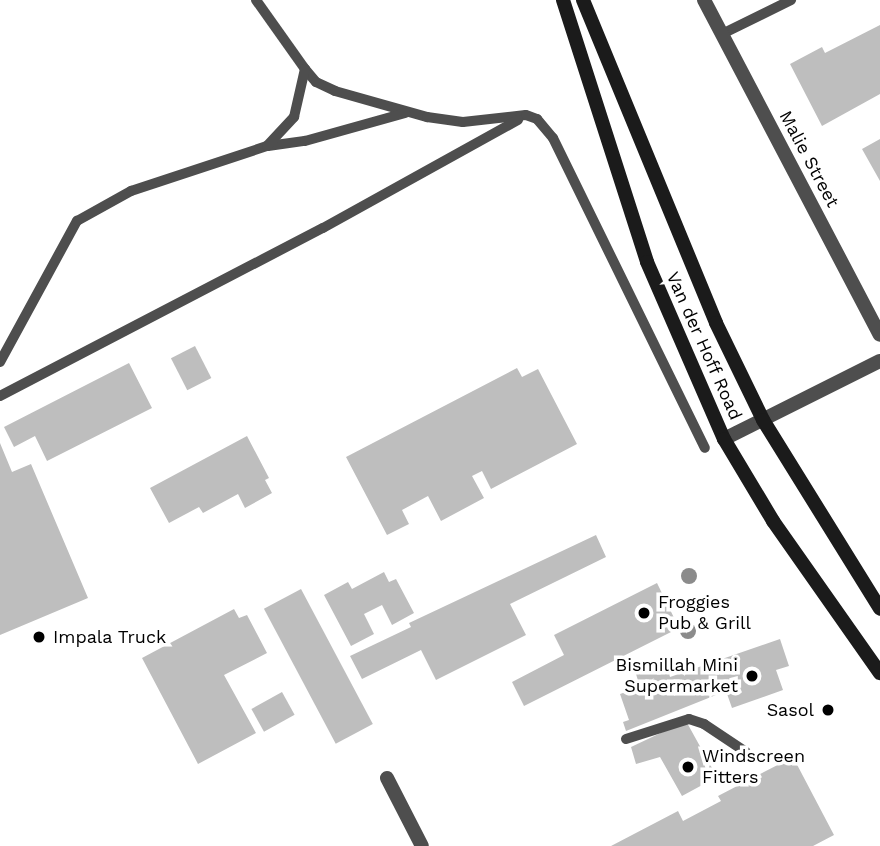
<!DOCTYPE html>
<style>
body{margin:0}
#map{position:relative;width:880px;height:846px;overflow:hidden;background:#fff;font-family:"Work Sans",sans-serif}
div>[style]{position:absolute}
.building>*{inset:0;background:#bebebe;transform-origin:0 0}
.service>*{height:10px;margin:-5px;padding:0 5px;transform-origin:5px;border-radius:5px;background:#4e4e4e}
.minor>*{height:14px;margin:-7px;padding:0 7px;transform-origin:7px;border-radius:7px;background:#4e4e4e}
.secondary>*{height:14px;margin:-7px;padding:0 7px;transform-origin:7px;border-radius:7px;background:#1b1b1b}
.trees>*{width:16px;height:16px;margin:-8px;border-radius:50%;background:#8b8b8b}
.dots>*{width:19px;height:19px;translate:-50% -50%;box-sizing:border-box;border:4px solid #fff;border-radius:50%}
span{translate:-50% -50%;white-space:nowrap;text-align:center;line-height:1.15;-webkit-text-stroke:7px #fff;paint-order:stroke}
.street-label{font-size:18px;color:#000}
.poi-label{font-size:18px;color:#000}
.left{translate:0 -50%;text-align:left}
.right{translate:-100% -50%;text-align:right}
</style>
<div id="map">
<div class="building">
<i style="clip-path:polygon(880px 25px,880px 94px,822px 126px,790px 64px,822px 47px,825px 53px)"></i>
<i style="clip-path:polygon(880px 139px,880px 181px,862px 149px)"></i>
<i style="left:195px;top:346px;width:36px;height:27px;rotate:63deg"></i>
<i style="clip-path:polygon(129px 363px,152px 408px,47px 461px,35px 436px,14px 447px,4px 427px)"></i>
<i style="clip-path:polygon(517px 368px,522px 377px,538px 369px,577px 444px,491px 489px,482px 471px,472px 476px,484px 498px,441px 521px,428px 496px,402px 510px,409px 524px,387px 535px,346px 457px)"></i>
<i style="clip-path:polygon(247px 436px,269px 478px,265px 480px,272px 493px,245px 508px,238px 494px,203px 513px,199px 507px,169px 523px,150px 488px)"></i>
<i style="clip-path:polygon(0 443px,12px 472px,31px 464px,88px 598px,0 635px)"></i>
<i style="clip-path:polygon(596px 535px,606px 557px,510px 604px,526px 635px,436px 680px,421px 650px,362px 679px,350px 656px,411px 627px,409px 623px)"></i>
<i style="clip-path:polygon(384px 572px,389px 582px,396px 579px,414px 613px,392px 625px,382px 605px,364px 614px,374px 634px,351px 646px,324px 595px,348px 582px,352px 589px)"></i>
<i style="clip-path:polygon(657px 583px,679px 628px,524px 706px,512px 682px,564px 655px,554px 635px)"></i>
<i style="left:301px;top:589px;width:153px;height:42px;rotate:62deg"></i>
<i style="clip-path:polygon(234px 609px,239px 618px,247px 615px,267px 653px,224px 675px,256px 733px,198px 764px,142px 658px)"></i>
<i style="clip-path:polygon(780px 639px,789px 666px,776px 670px,783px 690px,732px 708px,726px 691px,626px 731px,623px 722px,629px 720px,620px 694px,640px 687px,636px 674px,666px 663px,670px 677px)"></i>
<i style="left:282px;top:692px;width:26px;height:35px;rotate:61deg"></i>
<i style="clip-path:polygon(686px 721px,717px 777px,682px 796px,660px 757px,636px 764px,631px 747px)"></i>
<i style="clip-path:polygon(793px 757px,834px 835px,813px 846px,611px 846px,678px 811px,683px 821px,721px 801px,718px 796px)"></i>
</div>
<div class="service">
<i style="left:256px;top:0;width:85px;rotate:54.6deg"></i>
<i style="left:305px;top:69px;width:17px;rotate:50deg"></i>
<i style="left:316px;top:82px;width:21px;rotate:25deg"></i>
<i style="left:335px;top:91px;width:96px;rotate:15.8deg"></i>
<i style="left:427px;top:117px;width:36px;rotate:8deg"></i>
<i style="left:463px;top:122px;width:63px;rotate:-6.3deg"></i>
<i style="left:526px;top:115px;width:12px;rotate:20deg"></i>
<i style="left:537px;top:119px;width:25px;rotate:50deg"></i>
<i style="left:553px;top:138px;width:345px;rotate:63.9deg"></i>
<i style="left:722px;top:34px;width:77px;rotate:-26.2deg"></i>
<i style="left:268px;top:146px;width:37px;rotate:-8deg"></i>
<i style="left:305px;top:141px;width:104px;rotate:-15.6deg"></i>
<i style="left:0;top:362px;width:161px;rotate:-61.4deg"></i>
<i style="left:77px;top:221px;width:62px;rotate:-29.1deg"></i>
<i style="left:131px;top:191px;width:143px;rotate:-18.3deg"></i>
<i style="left:267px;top:146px;width:40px;rotate:-47deg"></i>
<i style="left:294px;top:117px;width:49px;rotate:-77.1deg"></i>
<i style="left:0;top:396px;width:364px;rotate:-27.5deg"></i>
<i style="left:323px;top:228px;width:223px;rotate:-29deg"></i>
<i style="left:626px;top:739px;width:66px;rotate:-17.6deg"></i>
<i style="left:689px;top:719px;width:16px;rotate:18deg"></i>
<i style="left:704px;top:724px;width:50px;rotate:33.7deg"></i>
</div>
<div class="minor">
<i style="left:704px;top:0;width:378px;rotate:62.3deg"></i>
<i style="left:724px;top:439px;width:174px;rotate:-26.6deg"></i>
<i style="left:387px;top:778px;width:76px;rotate:62.8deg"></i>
</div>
<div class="secondary">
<i style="left:563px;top:0;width:275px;rotate:72.2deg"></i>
<i style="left:647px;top:262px;width:193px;rotate:66.5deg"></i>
<i style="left:724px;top:439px;width:96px;rotate:59.1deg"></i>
<i style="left:773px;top:521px;width:186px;rotate:54.9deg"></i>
<i style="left:583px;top:0;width:349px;rotate:67.6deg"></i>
<i style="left:716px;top:323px;width:108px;rotate:64.1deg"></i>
<i style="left:763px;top:420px;width:222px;rotate:58.2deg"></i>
</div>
<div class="trees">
<i style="left:689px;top:576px"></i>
<i style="left:688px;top:631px"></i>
</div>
<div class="dots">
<i style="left:644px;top:613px;background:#000"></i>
<i style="left:39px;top:637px;background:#000"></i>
<i style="left:752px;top:676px;background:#000"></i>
<i style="left:828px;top:710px;background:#000"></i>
<i style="left:688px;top:767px;background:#000"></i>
</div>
<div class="street-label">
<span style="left:809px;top:159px;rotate:62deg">Malie Street</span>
<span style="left:704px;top:346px;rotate:66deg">Van der Hoff Road</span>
</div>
<div class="poi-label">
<span class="left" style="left:658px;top:613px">Froggies<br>Pub &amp; Grill</span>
<span class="left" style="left:53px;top:637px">Impala Truck</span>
<span class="right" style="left:738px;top:676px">Bismillah Mini<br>Supermarket</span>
<span class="right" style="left:814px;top:710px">Sasol</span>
<span class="left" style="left:702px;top:767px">Windscreen<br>Fitters</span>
</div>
</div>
